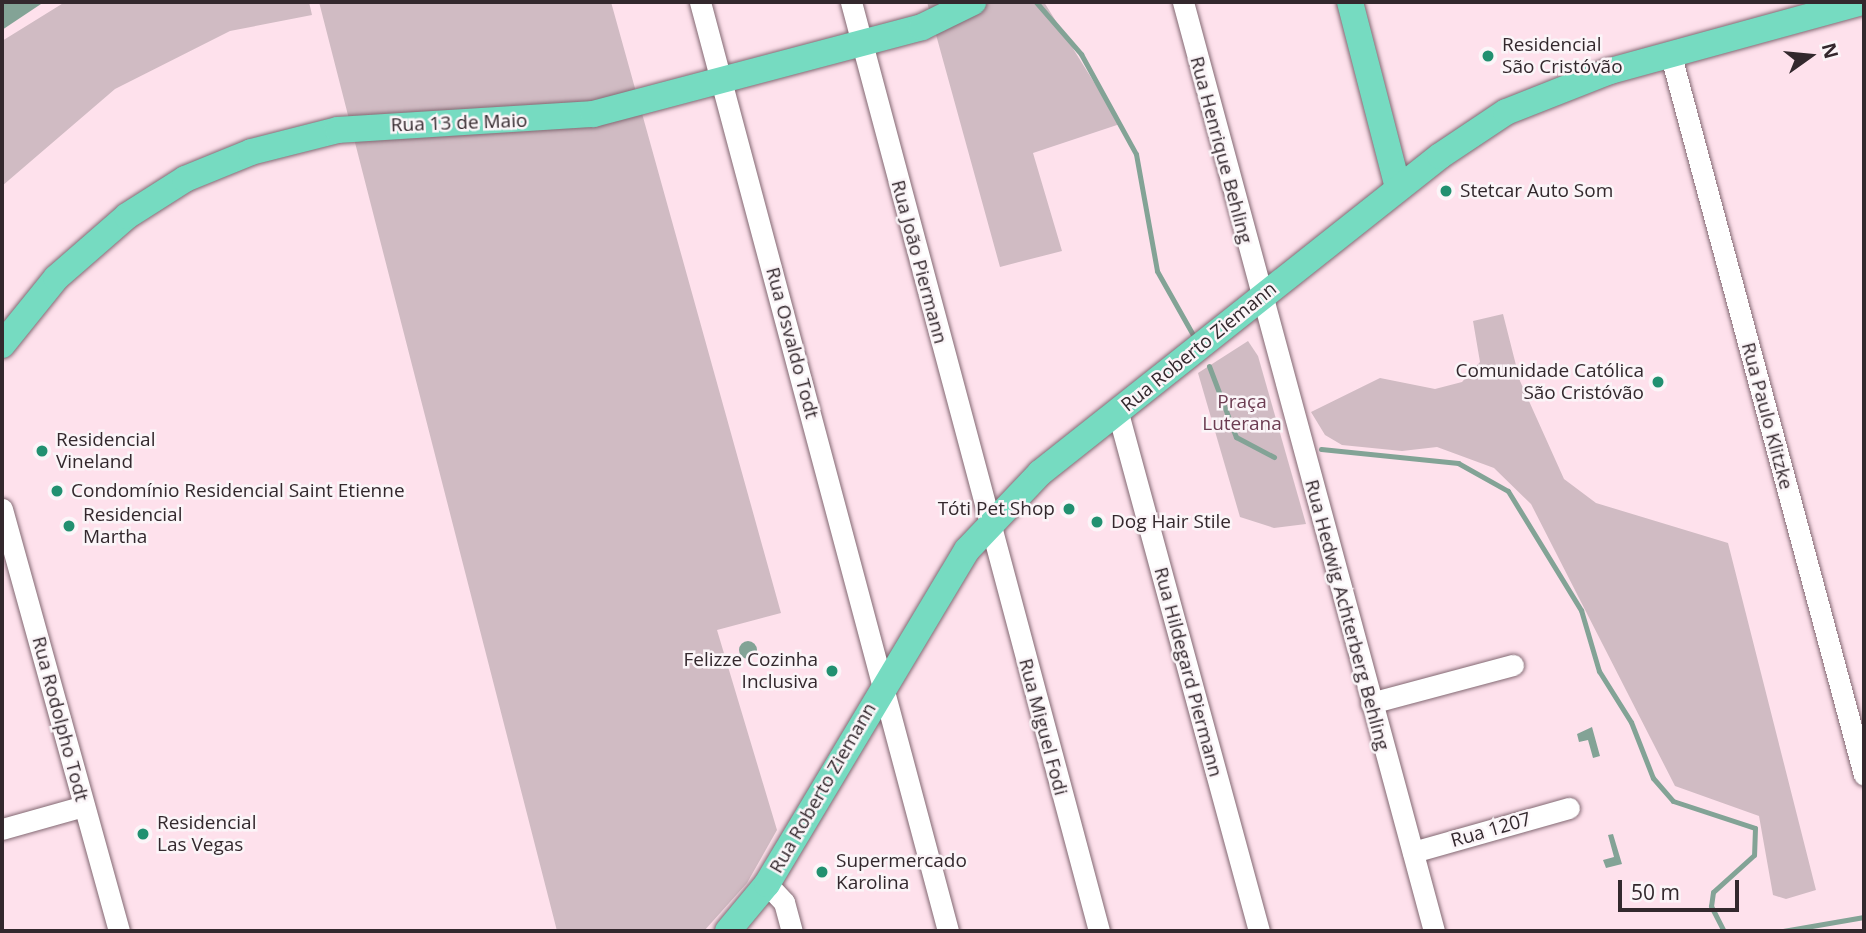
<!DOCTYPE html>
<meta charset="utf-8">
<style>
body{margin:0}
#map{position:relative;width:1866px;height:933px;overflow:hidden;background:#fee1ec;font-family:"Open Sans",sans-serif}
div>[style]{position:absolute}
.green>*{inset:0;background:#d0bbc3}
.water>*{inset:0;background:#83a396}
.round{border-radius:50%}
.stream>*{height:5px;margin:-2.5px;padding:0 2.5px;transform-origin:2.5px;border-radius:2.5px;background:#83a396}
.roads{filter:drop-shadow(0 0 2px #826872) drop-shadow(0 0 2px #826872)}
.minor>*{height:21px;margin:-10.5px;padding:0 10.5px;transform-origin:10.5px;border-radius:10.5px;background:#fff}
.major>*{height:26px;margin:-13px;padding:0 13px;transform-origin:13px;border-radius:13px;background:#76dbc1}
.dots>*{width:19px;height:19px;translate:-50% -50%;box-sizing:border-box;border:4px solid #fbf5f8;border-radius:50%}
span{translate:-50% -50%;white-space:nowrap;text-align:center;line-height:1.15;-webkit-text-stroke:5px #fbf5f8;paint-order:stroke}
.poi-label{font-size:19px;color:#33282d}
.left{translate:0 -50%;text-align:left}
.right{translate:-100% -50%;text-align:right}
.street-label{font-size:19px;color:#33282d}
.park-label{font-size:19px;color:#6c3d52}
.frame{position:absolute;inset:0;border:4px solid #33282d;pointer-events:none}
.north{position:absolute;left:1775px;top:21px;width:70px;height:70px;-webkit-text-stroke:5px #fbf5f8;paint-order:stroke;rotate:75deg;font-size:19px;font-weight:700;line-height:28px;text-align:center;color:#33282d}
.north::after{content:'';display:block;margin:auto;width:24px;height:32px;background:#33282d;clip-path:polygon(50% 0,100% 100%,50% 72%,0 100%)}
.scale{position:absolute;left:1618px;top:880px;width:121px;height:32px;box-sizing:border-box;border:4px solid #33282d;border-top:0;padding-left:9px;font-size:21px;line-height:24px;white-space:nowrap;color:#33282d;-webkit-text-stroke:5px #fbf5f8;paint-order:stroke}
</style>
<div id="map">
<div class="green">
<i style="clip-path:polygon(65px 2px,309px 2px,312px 15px,230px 31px,115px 89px,2px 186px,2px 41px)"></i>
<i style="clip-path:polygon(319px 2px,611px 2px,781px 613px,717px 630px,777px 830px,747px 883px,704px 931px,557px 931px)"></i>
<i style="clip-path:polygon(927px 2px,1044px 2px,1120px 124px,1033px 153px,1062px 251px,1000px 267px)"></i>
<i style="clip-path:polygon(1503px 314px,1520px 381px,1564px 479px,1596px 503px,1728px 543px,1816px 890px,1786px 899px,1773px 895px,1759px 816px,1675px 786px,1531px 504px,1494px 468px,1437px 447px,1402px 451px,1342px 445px,1325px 435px,1311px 412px,1380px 378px,1435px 389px,1462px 382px,1480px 362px,1473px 321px)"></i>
<i style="clip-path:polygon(1248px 341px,1258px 356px,1306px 524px,1274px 528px,1240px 517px,1198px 373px)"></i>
</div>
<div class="water">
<i style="clip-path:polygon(2px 2px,44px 2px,2px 30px)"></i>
<i class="round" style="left:739px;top:641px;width:18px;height:18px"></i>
<i style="clip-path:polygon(1592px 727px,1600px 756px,1593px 758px,1588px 740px,1579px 742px,1577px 734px)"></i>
<i style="clip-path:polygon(1613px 834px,1622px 864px,1606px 868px,1603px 860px,1614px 857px,1608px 835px)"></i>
</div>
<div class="stream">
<i style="left:1036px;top:2px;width:69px;rotate:49.1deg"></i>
<i style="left:1081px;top:54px;width:114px;rotate:61.2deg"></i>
<i style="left:1136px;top:154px;width:119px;rotate:79.8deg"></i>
<i style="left:1157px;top:271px;width:73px;rotate:60.6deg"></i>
<i style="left:1209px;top:366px;width:76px;rotate:69.2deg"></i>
<i style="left:1236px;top:437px;width:43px;rotate:27.8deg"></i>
<i style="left:1321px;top:449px;width:138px;rotate:5.8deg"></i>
<i style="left:1458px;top:463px;width:57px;rotate:29.2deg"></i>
<i style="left:1508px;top:491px;width:140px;rotate:58.5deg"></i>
<i style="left:1581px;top:610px;width:64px;rotate:73.6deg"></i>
<i style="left:1599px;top:671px;width:60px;rotate:57.9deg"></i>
<i style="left:1631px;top:722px;width:60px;rotate:68.6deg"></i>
<i style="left:1653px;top:778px;width:30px;rotate:49deg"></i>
<i style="left:1673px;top:801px;width:86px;rotate:18.2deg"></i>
<i style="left:1755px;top:828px;width:27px;rotate:92deg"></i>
<i style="left:1754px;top:855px;width:55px;rotate:137.9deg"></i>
<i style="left:1713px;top:892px;width:14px;rotate:98deg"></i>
<i style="left:1711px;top:906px;width:28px;rotate:63deg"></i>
<i style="left:1783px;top:931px;width:82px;rotate:-9.8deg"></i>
</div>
<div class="roads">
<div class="minor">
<i style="left:700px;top:2px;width:962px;rotate:75.05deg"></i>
<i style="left:851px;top:2px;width:962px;rotate:75.05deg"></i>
<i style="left:1183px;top:2px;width:962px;rotate:74.88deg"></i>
<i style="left:1671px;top:56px;width:744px;rotate:74.97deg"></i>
<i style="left:1118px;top:413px;width:537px;rotate:74.77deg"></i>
<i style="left:2px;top:509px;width:438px;rotate:74.5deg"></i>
<i style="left:1371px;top:703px;width:147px;rotate:-15deg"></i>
<i style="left:2px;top:829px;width:85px;rotate:-15.7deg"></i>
<i style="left:1413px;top:852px;width:162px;rotate:-15.8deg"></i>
<i style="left:767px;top:884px;width:25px;rotate:47deg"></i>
<i style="left:784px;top:902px;width:30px;rotate:75deg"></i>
</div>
<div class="major">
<i style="left:1350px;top:2px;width:192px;rotate:75.5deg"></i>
<i style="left:2px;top:345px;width:86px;rotate:-51.1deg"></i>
<i style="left:56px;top:278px;width:94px;rotate:-41.1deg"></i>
<i style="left:127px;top:216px;width:69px;rotate:-32.5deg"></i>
<i style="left:185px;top:179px;width:71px;rotate:-22.2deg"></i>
<i style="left:251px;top:152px;width:90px;rotate:-14.2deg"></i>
<i style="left:338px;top:130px;width:256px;rotate:-3.6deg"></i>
<i style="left:593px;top:114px;width:340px;rotate:-14.8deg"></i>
<i style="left:922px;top:27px;width:57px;rotate:-26.1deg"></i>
<i style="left:728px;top:931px;width:61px;rotate:-50.3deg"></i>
<i style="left:767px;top:884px;width:389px;rotate:-59.1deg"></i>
<i style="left:967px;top:550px;width:106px;rotate:-46.5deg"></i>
<i style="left:1040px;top:473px;width:510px;rotate:-38.4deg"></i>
<i style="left:1440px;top:156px;width:79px;rotate:-33.7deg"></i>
<i style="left:1506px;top:112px;width:112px;rotate:-21.5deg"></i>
<i style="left:1610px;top:71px;width:262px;rotate:-15.3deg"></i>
</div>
</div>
<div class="dots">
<i style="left:1488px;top:56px;background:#219070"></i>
<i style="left:1446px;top:191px;background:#219070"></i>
<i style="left:1658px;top:382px;background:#219070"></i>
<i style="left:42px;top:451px;background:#219070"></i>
<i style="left:57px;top:491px;background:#219070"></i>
<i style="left:1069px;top:509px;background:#219070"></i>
<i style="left:1097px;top:522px;background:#219070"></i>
<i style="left:69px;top:526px;background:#219070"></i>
<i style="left:832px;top:671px;background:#219070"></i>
<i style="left:143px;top:834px;background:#219070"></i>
<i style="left:822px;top:872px;background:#219070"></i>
</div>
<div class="poi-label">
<span class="left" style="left:1502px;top:56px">Residencial<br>São Cristóvão</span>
<span class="left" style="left:1460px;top:191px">Stetcar Auto Som</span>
<span class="right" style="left:1644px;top:382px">Comunidade Católica<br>São Cristóvão</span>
<span class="left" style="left:56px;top:451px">Residencial<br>Vineland</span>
<span class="left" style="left:71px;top:491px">Condomínio Residencial Saint Etienne</span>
<span class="right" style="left:1055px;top:509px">Tóti Pet Shop</span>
<span class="left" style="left:83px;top:526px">Residencial<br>Martha</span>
<span class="left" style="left:1111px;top:522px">Dog Hair Stile</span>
<span class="right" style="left:818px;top:671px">Felizze Cozinha<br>Inclusiva</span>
<span class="left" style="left:157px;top:834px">Residencial<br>Las Vegas</span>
<span class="left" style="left:836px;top:872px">Supermercado<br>Karolina</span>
</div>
<div class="street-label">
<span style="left:459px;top:123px;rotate:-2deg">Rua 13 de Maio</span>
<span style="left:1221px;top:150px;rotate:75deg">Rua Henrique Behling</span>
<span style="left:919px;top:262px;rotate:75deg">Rua João Piermann</span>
<span style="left:792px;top:343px;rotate:75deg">Rua Osvaldo Todt</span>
<span style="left:1199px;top:347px;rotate:-39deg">Rua Roberto Ziemann</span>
<span style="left:1767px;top:416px;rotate:75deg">Rua Paulo Klitzke</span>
<span style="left:1347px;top:615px;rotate:75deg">Rua Hedwig Achterberg Behling</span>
<span style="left:1188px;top:672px;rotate:75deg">Rua Hildegard Piermann</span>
<span style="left:60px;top:719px;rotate:75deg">Rua Rodolpho Todt</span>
<span style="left:1043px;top:727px;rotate:75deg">Rua Miguel Fodi</span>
<span style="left:823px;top:788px;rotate:-60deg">Rua Roberto Ziemann</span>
<span style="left:1491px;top:830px;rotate:-16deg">Rua 1207</span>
</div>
<div class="park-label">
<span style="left:1242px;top:413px">Praça<br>Luterana</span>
</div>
<div class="frame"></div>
<div class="north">N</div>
<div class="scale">50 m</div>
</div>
